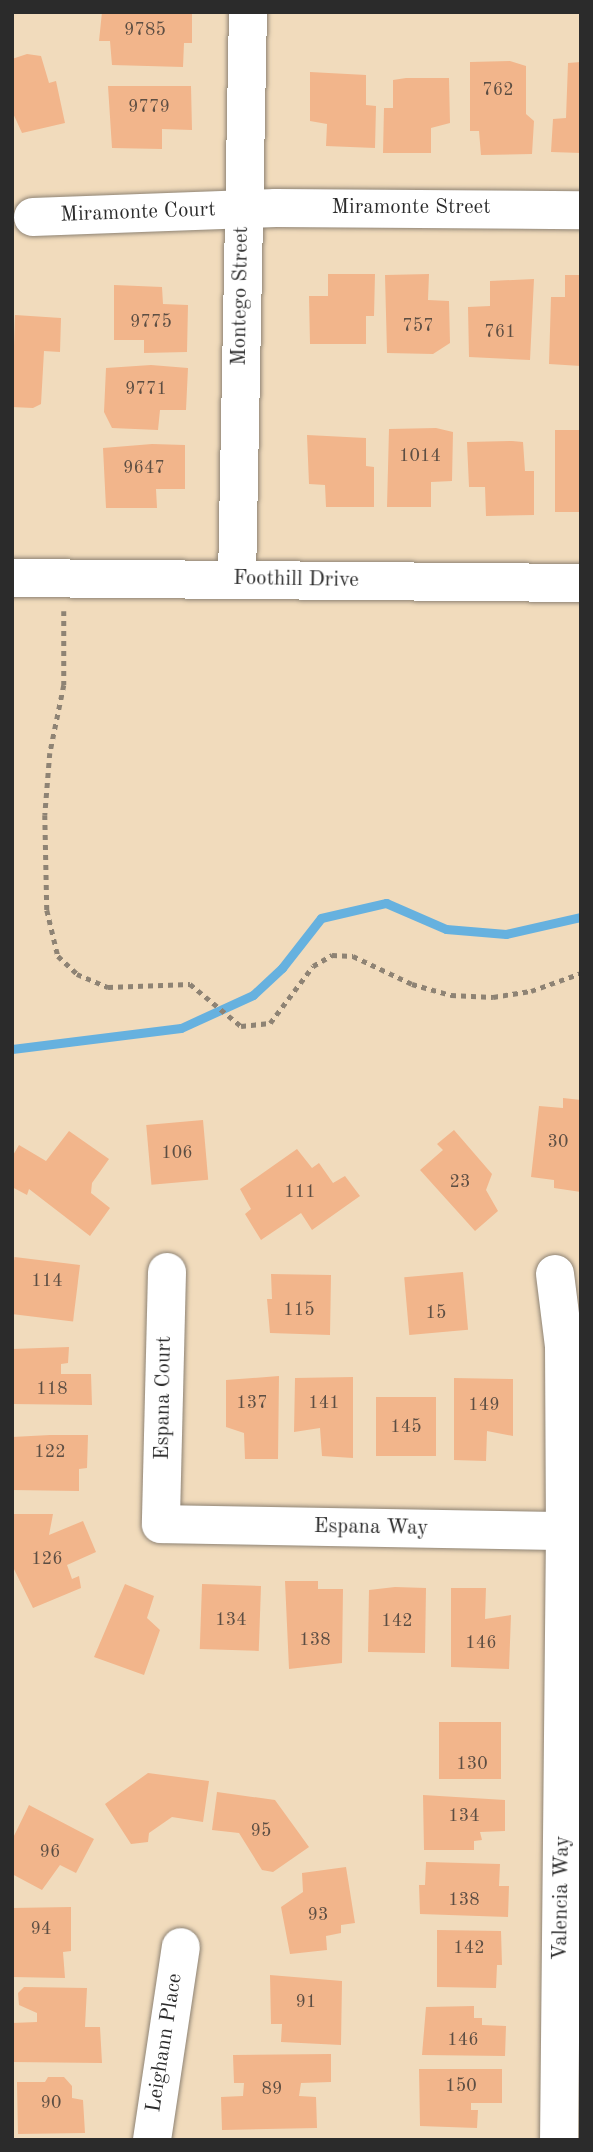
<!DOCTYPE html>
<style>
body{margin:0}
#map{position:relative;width:593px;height:2152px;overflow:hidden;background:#f1dbbc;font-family:"Old Standard TT",serif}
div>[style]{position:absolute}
.stream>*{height:9px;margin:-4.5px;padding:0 4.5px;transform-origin:4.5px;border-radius:4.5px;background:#66b1df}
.building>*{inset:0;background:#f2b58b;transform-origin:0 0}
.path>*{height:4.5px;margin-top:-2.25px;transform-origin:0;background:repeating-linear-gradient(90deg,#8e8374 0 5px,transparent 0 10px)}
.roads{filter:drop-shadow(0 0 2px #8e8374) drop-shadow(0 0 2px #8e8374)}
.minor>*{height:38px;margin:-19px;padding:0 19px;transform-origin:19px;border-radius:19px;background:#fff}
span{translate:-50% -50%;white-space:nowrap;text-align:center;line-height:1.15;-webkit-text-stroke:5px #fff;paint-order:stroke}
.number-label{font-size:18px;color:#5d4e43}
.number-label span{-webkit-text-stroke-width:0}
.street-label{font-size:21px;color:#2b2b2b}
.frame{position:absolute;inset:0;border:14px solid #2b2b2b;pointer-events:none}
</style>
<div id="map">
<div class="stream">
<i style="left:12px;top:1049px;width:170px;rotate:-7.1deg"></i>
<i style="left:181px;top:1028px;width:79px;rotate:-24.6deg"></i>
<i style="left:253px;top:995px;width:40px;rotate:-43deg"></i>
<i style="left:282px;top:968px;width:63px;rotate:-52deg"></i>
<i style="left:321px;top:918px;width:67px;rotate:-13deg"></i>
<i style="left:386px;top:903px;width:65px;rotate:23.4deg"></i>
<i style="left:446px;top:929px;width:60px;rotate:4.8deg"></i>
<i style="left:506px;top:934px;width:77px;rotate:-12.8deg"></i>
</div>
<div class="building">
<i style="clip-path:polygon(102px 12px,192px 12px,192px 43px,184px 43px,183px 67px,112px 65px,110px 41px,99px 41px)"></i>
<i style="clip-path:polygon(27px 54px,41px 56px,49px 83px,56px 81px,65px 123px,22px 133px,12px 111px,12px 59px)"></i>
<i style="clip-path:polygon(510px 61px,526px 66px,526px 114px,534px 121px,532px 154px,481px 155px,479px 131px,470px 131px,470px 62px)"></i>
<i style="clip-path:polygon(581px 62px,581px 153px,551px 152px,553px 119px,566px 118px,568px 63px)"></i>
<i style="clip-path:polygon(310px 72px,366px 75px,366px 105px,376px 106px,375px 148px,326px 146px,327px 124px,310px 121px)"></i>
<i style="clip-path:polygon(406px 78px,449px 78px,450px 123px,431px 128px,431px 153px,383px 153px,384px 108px,393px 108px,393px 80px)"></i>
<i style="clip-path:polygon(108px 86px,191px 86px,192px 130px,162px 129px,162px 149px,112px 148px)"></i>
<i style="clip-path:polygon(328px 274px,375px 274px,374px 316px,366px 316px,366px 344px,310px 344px,309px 296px,328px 296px)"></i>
<i style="clip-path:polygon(429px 274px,428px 300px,449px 301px,450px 343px,433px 354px,387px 353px,385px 275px)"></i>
<i style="clip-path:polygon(565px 275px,581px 275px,581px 366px,549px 364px,551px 297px,565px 297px)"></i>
<i style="clip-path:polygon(534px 279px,530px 360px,469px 357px,468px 307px,490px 306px,490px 281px)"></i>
<i style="clip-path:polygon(114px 285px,162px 287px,163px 304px,188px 305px,187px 352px,144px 353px,144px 340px,114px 340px)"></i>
<i style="clip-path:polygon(15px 315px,61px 318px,60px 352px,44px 351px,41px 404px,33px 408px,12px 407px)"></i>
<i style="clip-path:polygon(151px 365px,188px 368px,186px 410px,160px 410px,158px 430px,112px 428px,104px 412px,106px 368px)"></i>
<i style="clip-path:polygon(436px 428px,453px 432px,452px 481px,431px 482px,431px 507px,387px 507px,389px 429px)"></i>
<i style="left:555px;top:430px;width:26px;height:82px"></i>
<i style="clip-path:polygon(307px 435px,366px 438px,366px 466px,374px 467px,374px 507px,326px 507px,325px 485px,309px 484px)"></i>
<i style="clip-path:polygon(512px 441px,523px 442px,525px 471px,534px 471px,534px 515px,486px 516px,485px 487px,469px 487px,467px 442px)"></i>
<i style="clip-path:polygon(152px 444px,185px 445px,185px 489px,156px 489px,157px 508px,106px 508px,103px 448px)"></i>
<i style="clip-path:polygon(563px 1098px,581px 1100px,581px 1192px,554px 1188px,554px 1180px,531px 1177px,539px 1106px,563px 1108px)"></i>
<i style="left:203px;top:1120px;width:60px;height:57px;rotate:85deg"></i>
<i style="clip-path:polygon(454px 1130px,492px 1174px,486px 1190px,498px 1211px,475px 1231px,420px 1170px,443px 1150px,437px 1144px)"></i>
<i style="clip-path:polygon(69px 1131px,109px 1159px,92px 1183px,91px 1193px,110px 1208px,90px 1236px,29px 1189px,27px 1195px,12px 1187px,12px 1157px,19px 1145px,46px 1161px)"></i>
<i style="clip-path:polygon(297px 1149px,312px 1168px,319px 1163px,333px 1183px,345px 1176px,360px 1196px,312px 1230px,301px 1213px,261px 1240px,245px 1214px,251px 1209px,240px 1189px)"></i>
<i style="left:80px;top:1265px;width:57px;height:66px;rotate:97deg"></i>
<i style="left:463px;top:1272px;width:58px;height:59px;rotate:85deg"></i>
<i style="clip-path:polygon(271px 1274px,331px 1275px,330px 1335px,270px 1333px,267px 1299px,272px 1299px)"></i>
<i style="clip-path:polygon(69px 1347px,68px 1363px,61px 1364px,61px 1374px,91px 1374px,92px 1405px,12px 1404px,12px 1349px)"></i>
<i style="clip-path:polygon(279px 1376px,278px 1459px,245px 1459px,244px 1433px,226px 1427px,226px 1380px)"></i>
<i style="clip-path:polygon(353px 1377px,353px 1458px,322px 1456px,320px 1428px,294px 1432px,295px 1378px)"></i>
<i style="clip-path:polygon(454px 1378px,513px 1379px,513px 1436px,487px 1431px,486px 1461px,454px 1460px)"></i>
<i style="left:436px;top:1397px;width:59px;height:60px;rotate:90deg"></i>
<i style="clip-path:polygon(50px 1435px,88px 1435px,87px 1468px,79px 1469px,79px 1491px,12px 1490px,12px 1437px)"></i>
<i style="clip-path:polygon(12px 1514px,53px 1514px,49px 1535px,83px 1521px,96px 1552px,67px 1565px,72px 1579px,79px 1576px,81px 1588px,33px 1608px,12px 1565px)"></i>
<i style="clip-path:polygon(285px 1581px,318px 1581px,318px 1589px,343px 1589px,342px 1663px,289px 1669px)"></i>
<i style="clip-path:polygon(125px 1584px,154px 1596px,147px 1618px,160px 1630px,144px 1675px,94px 1657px)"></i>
<i style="left:261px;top:1586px;width:65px;height:59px;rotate:92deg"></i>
<i style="clip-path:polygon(395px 1587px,426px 1588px,425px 1653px,368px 1652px,369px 1590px)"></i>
<i style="clip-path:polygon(451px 1588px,486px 1588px,485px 1619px,511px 1615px,509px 1669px,451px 1667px)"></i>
<i style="left:439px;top:1722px;width:62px;height:57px"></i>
<i style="clip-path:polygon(148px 1773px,209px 1781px,203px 1822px,172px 1817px,149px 1833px,148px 1842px,131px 1844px,105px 1804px)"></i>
<i style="clip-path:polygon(217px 1792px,275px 1800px,309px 1847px,273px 1872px,262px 1870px,239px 1833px,212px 1830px)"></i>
<i style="clip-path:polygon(423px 1795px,505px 1800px,505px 1831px,480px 1832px,482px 1840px,474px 1841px,474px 1850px,424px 1850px)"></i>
<i style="clip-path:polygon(29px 1805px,94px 1839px,76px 1873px,60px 1865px,42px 1890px,12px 1874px,12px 1840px)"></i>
<i style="clip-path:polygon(426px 1862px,500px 1864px,499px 1886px,509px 1886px,508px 1917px,420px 1914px,419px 1885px,425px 1885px)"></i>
<i style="clip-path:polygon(346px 1867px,355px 1923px,341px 1925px,341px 1933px,326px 1936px,327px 1950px,290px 1954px,281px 1907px,303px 1892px,302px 1873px)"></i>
<i style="clip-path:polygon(71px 1907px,71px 1951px,63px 1952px,65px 1978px,12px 1977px,12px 1908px)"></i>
<i style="clip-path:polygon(437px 1930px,501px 1931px,502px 1965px,497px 1965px,496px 1988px,437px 1987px)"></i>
<i style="clip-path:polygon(270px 1975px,342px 1981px,341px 2045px,281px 2042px,282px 2024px,271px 2024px)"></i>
<i style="clip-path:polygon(24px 1987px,87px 1988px,85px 2027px,100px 2027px,102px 2063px,12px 2062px,12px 2023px,37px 2022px,37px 2013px,19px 2005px,18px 1993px)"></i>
<i style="clip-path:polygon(474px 2006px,474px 2018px,482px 2018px,482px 2025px,506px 2026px,505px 2056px,422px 2055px,426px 2007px)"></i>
<i style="clip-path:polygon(331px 2054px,331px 2082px,301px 2083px,299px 2096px,316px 2097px,317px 2128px,222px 2130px,221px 2097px,243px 2096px,244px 2083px,234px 2083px,233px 2055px)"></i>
<i style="clip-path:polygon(419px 2069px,502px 2069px,502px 2103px,471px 2103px,471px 2110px,478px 2110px,477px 2128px,420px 2126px)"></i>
<i style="clip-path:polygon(48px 2077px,64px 2077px,72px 2086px,72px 2098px,83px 2100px,85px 2133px,18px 2134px,17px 2082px,45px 2082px)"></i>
</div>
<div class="path">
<i style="left:64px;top:611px;width:74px;rotate:90deg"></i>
<i style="left:64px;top:685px;width:69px;rotate:101.6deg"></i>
<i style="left:50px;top:753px;width:62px;rotate:94.6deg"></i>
<i style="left:45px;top:815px;width:95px;rotate:88.8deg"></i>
<i style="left:47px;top:910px;width:47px;rotate:76.6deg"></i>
<i style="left:58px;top:956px;width:26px;rotate:43deg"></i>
<i style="left:77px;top:974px;width:34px;rotate:23deg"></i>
<i style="left:108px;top:987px;width:82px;rotate:-2.1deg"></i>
<i style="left:190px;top:984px;width:66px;rotate:39.5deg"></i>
<i style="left:241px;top:1026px;width:29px;rotate:-6deg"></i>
<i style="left:270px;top:1023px;width:71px;rotate:-53deg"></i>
<i style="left:313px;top:966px;width:22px;rotate:-30deg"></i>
<i style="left:332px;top:955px;width:21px;rotate:3deg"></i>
<i style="left:353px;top:956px;width:65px;rotate:25.4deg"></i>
<i style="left:412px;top:984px;width:41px;rotate:15.8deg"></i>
<i style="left:451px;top:995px;width:42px;rotate:2.7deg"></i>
<i style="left:493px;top:997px;width:38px;rotate:-9deg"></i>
<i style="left:531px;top:991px;width:53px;rotate:-19.8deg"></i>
</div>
<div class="roads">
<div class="minor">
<i style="left:33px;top:217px;width:243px;rotate:-2.1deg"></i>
<i style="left:276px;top:208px;width:305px;rotate:0.4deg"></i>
<i style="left:12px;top:578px;width:569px;rotate:0.5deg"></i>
<i style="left:237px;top:579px;width:567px;rotate:-88.89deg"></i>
<i style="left:167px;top:1272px;width:252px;rotate:91.4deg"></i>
<i style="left:161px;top:1524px;width:420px;rotate:1deg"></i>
<i style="left:555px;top:1274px;width:73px;rotate:82.9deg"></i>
<i style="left:564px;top:1346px;width:185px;rotate:89.7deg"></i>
<i style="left:565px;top:1531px;width:609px;rotate:90.56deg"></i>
<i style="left:152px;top:2140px;width:195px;rotate:-81.5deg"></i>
</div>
</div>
<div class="number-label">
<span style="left:145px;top:30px">9785</span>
<span style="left:498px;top:90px">762</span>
<span style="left:149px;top:107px">9779</span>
<span style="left:151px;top:322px">9775</span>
<span style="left:418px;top:326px">757</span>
<span style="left:500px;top:332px">761</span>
<span style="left:146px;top:389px">9771</span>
<span style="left:420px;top:456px">1014</span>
<span style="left:144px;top:468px">9647</span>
<span style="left:558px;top:1142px">30</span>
<span style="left:177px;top:1153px">106</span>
<span style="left:460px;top:1182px">23</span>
<span style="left:300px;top:1192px">111</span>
<span style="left:47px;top:1281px">114</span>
<span style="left:299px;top:1310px">115</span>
<span style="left:436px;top:1313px">15</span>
<span style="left:52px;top:1389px">118</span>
<span style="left:252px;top:1403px">137</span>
<span style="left:324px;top:1403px">141</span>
<span style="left:484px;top:1405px">149</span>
<span style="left:406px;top:1427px">145</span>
<span style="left:50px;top:1452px">122</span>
<span style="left:47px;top:1559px">126</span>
<span style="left:231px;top:1620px">134</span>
<span style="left:397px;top:1621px">142</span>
<span style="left:315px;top:1640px">138</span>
<span style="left:481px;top:1643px">146</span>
<span style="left:472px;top:1764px">130</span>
<span style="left:464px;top:1816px">134</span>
<span style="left:261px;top:1831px">95</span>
<span style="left:50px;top:1852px">96</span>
<span style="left:464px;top:1900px">138</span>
<span style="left:318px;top:1915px">93</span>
<span style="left:41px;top:1929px">94</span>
<span style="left:469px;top:1948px">142</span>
<span style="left:306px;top:2002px">91</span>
<span style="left:463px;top:2040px">146</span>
<span style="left:461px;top:2086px">150</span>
<span style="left:272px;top:2089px">89</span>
<span style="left:51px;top:2103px">90</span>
</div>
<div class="street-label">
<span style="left:411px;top:208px">Miramonte Street</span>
<span style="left:138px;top:213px;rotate:-2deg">Miramonte Court</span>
<span style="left:241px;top:296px;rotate:-89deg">Montego Street</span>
<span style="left:296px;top:580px;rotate:1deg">Foothill Drive</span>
<span style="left:164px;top:1398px;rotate:-89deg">Espana Court</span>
<span style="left:371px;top:1528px;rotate:1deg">Espana Way</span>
<span style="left:562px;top:1898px;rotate:-89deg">Valencia Way</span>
<span style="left:165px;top:2043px;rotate:-81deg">Leighann Place</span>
</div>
<div class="frame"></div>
</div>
